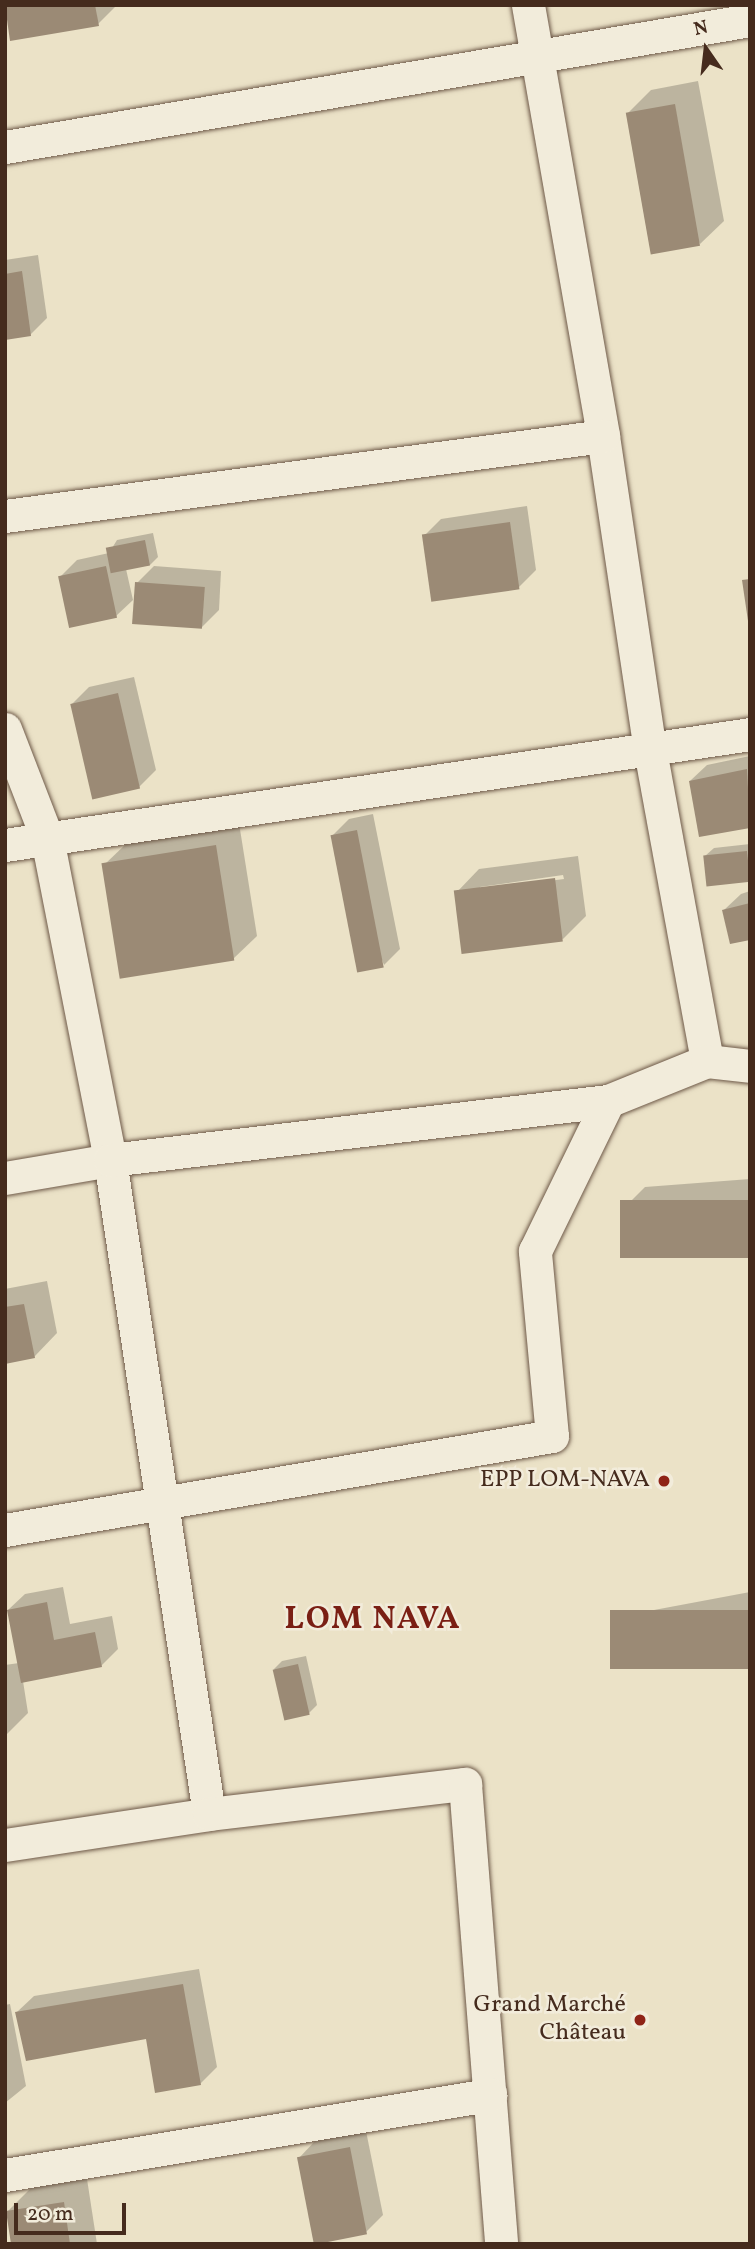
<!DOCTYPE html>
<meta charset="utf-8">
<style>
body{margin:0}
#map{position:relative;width:755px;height:2249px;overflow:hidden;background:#ebe2c7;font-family:Vollkorn,serif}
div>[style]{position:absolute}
.shadow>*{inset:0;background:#0003}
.building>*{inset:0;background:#9b8a75;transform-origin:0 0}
.roads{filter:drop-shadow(0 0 2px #6e5948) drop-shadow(0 0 2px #6e5948)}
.street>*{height:33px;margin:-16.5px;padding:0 16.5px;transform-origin:16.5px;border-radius:16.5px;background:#f2ecdb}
.dots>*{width:19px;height:19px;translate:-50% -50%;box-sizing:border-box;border:4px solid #f2ecdb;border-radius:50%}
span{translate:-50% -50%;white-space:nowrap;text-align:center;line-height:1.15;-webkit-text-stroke:5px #f2ecdb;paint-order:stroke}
.poi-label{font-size:24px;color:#452b1d}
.right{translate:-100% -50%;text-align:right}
.district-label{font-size:32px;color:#7a1f14;font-weight:700;letter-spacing:2px}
.frame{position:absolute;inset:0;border:7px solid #452b1d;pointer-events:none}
.north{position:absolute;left:671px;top:14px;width:70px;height:70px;-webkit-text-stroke:5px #f2ecdb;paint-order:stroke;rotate:346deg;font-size:19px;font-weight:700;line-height:28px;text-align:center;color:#452b1d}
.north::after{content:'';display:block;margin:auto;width:24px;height:32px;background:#452b1d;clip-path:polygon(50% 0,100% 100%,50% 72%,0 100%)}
.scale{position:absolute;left:14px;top:2203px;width:112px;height:32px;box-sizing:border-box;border:4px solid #452b1d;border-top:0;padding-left:9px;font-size:21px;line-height:24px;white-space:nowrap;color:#452b1d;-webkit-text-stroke:5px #f2ecdb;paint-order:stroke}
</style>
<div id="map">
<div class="shadow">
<i style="clip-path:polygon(6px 5px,114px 5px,115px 7px,98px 24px)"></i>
<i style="clip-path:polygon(698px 81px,724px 221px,700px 244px,627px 114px,651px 90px)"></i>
<i style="clip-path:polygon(38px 255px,47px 318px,30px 335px,5px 338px,5px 260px)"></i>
<i style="clip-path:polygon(527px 506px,536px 570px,519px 587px,424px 536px,441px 519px)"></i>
<i style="clip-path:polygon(153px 533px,158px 557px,150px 565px,126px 569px,133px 600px,116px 616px,60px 577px,77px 560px,109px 553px,117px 540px)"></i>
<i style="clip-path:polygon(154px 566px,221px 571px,219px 610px,202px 627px,137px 583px)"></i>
<i style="clip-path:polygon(134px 677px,156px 770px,139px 787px,72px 704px,89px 687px)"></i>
<i style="clip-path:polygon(750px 756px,750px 826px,690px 781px,707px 765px)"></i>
<i style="clip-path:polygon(373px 814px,400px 949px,384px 965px,332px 836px,349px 819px)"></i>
<i style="clip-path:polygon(239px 823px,257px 936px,233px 959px,104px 865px,128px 842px)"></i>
<i style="clip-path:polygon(750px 844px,750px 880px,705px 856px,714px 848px)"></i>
<i style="clip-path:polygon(evenodd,578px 856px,586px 916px,563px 939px,456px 893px,479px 869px,578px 856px,563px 875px,564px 879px,480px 890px,480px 887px,563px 875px)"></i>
<i style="clip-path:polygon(750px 891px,750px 938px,724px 910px,741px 894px)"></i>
<i style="clip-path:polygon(750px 1179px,750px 1257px,622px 1210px,645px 1187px)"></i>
<i style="clip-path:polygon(47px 1281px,57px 1333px,34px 1357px,5px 1362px,5px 1289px)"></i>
<i style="clip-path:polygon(63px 1587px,70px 1624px,112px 1616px,118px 1649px,101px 1666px,23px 1681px,28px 1713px,5px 1736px,5px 1665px,19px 1663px,8px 1610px,25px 1594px)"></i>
<i style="clip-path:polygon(750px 1592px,750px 1667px,614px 1637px,638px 1613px)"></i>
<i style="clip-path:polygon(306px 1656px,317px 1705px,309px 1713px,274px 1669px,282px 1661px)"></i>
<i style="clip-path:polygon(199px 1969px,217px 2067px,200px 2084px,147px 2037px,17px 2012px,34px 1996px)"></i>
<i style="clip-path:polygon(10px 2004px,26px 2086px,5px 2103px,5px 2005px)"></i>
<i style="clip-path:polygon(366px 2131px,383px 2215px,366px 2232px,299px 2158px,315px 2141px)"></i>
<i style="clip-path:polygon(87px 2179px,97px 2244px,13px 2244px,8px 2211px,31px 2188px)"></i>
</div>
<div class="building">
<i style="clip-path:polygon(5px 5px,95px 5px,99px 26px,10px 41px)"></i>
<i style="left:675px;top:104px;width:144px;height:50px;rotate:80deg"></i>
<i style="clip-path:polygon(22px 271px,31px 336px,5px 340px,5px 274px)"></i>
<i style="left:510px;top:522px;width:68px;height:89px;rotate:82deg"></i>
<i style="left:145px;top:540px;width:26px;height:40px;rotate:79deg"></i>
<i style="left:106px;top:566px;width:53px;height:49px;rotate:78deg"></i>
<i style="clip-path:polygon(750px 579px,750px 620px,748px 621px,742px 580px)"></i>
<i style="left:135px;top:582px;width:70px;height:42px;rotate:4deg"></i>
<i style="left:118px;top:693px;width:98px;height:49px;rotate:77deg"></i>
<i style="clip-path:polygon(747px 769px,750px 828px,699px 837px,689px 781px)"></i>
<i style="left:357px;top:830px;width:140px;height:27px;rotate:79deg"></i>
<i style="left:216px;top:845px;width:117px;height:116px;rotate:81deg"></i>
<i style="left:747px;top:851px;width:31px;height:44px;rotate:84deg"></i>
<i style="left:555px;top:878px;width:64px;height:102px;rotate:83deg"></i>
<i style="clip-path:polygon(750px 903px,750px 940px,730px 944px,722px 910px)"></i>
<i style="left:750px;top:1200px;width:58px;height:130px;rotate:90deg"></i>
<i style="clip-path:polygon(24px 1304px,35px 1358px,5px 1364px,5px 1307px)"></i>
<i style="clip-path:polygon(47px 1602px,54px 1640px,95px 1632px,102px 1667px,21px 1683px,7px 1610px)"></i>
<i style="left:750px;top:1610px;width:59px;height:140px;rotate:90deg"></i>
<i style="left:298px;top:1664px;width:52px;height:26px;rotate:77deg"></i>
<i style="clip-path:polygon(183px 1984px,201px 2085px,155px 2093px,146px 2039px,26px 2061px,15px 2012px)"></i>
<i style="left:350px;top:2147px;width:89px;height:54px;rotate:79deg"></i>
<i style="clip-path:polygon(64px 2202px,70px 2244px,11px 2244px,6px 2211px)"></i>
</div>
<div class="roads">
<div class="street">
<i style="left:528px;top:5px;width:437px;rotate:80.1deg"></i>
<i style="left:603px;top:436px;width:317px;rotate:81.5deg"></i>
<i style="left:650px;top:750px;width:316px;rotate:79.6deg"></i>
<i style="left:5px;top:147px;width:756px;rotate:-9.67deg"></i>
<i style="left:5px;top:516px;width:603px;rotate:-7.62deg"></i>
<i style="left:5px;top:729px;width:117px;rotate:68.9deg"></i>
<i style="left:47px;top:838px;width:328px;rotate:78.9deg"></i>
<i style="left:110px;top:1160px;width:661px;rotate:81.39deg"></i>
<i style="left:5px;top:845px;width:753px;rotate:-8.47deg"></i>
<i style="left:5px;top:1178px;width:107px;rotate:-9.7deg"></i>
<i style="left:110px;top:1160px;width:501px;rotate:-6.76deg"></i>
<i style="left:608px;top:1101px;width:107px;rotate:-22deg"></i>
<i style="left:707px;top:1061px;width:43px;rotate:6.6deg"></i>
<i style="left:5px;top:1530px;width:555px;rotate:-9.75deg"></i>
<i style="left:552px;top:1436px;width:186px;rotate:-95.3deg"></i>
<i style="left:535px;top:1251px;width:167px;rotate:-64deg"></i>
<i style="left:5px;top:1845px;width:206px;rotate:-8.6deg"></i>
<i style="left:209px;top:1814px;width:258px;rotate:-6.7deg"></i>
<i style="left:465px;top:1784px;width:461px;rotate:85.5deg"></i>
<i style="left:5px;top:2175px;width:492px;rotate:-9.4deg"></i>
</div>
</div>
<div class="dots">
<i style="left:664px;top:1481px;background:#8f2418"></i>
<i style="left:640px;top:2020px;background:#8f2418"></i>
</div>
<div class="poi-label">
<span class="right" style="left:650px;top:1481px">EPP LOM-NAVA</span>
<span class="right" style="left:626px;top:2020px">Grand Marché<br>Château</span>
</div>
<div class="district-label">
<span style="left:373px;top:1620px">LOM NAVA</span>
</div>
<div class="frame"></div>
<div class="north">N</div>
<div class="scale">20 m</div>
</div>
